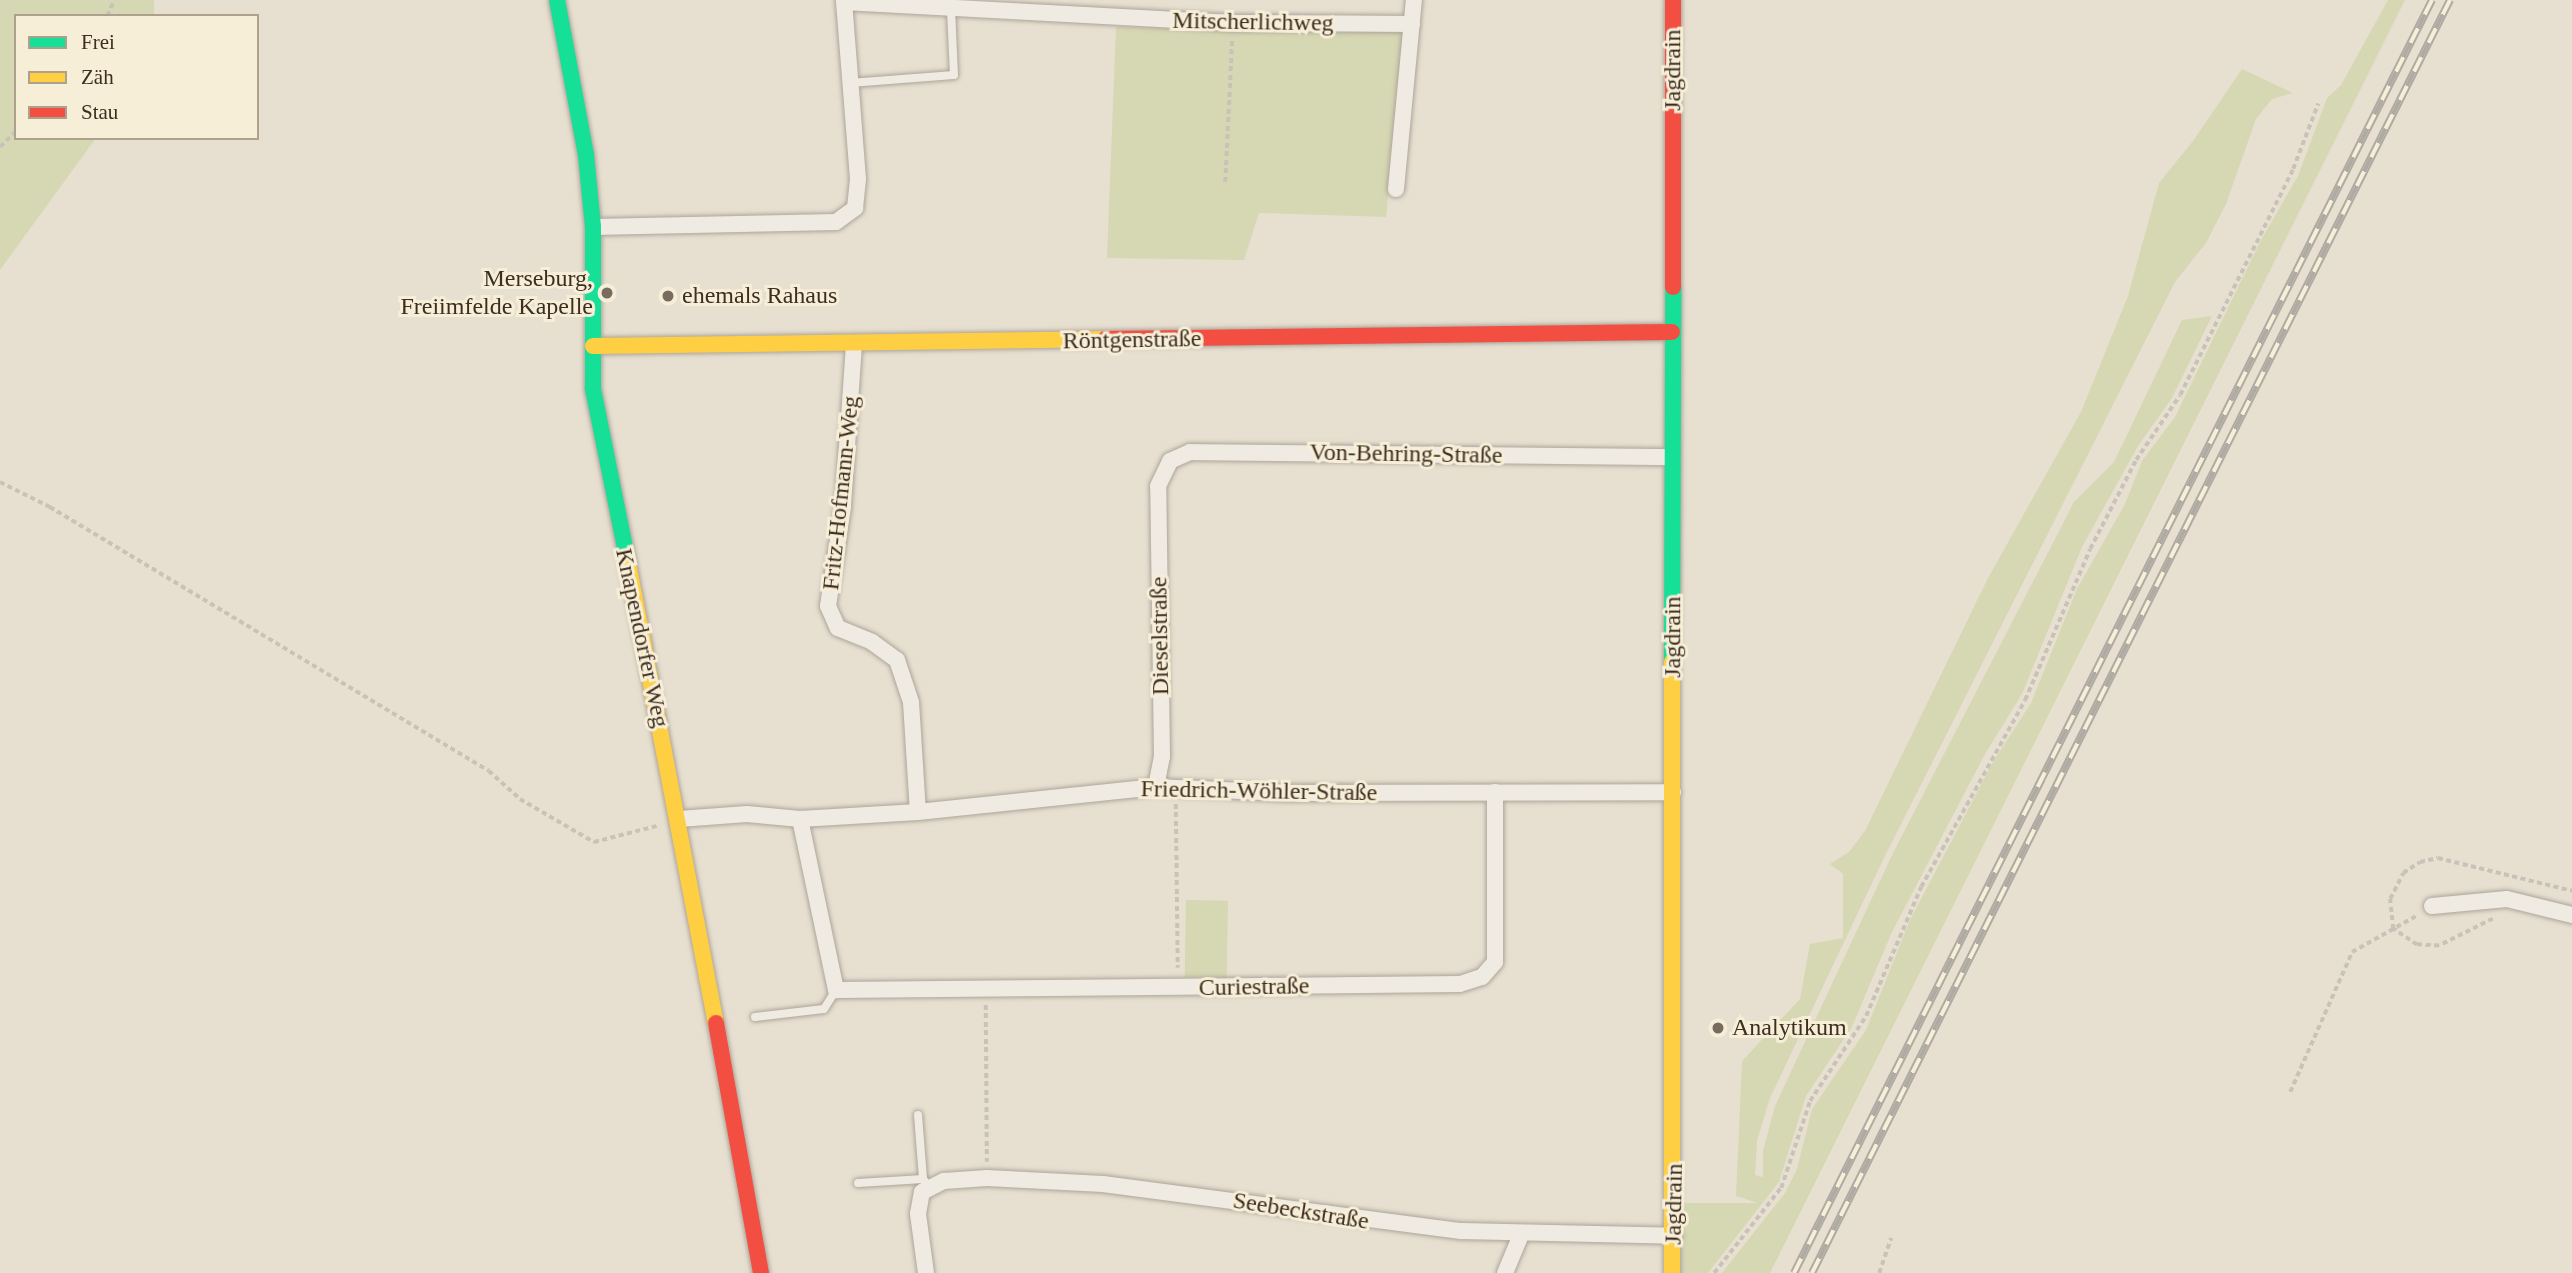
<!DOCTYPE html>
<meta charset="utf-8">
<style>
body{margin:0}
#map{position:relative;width:2572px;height:1273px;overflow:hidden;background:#e7e0d1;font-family:"Times New Roman",serif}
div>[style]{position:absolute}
.green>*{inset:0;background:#d6d7b3;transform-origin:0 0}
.path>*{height:3.5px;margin-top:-1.75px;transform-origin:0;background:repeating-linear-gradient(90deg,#c8c2b9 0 5px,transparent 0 8.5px)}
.roads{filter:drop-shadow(0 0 2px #ada599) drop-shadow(0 0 2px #ada599)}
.lane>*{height:8px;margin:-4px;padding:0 4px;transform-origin:4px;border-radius:4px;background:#efebe3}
.street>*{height:16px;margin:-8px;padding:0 8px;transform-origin:8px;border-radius:8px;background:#efebe3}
.fast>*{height:16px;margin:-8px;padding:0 8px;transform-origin:8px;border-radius:8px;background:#16e098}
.slow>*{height:16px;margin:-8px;padding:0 8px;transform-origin:8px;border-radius:8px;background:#ffcf43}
.jam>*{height:16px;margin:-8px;padding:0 8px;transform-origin:8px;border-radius:8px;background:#f24e42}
.rail>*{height:8px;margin-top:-4px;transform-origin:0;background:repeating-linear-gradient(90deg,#f7eed8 0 16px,#afaaa2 0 32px);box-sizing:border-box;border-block:2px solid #afaaa2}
.dots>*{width:19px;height:19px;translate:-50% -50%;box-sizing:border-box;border:4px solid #f7eed8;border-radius:50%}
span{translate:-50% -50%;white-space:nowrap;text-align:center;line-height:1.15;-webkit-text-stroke:6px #f7eed8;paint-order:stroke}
.street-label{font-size:24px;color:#3d2e20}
.poi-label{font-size:24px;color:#3d2e20}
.right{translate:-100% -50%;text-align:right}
.left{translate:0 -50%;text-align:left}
.legend{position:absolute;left:14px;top:14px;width:245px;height:126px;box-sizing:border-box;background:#f7eed8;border:2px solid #ada18e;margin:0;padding:9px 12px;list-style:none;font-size:21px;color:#3d2e20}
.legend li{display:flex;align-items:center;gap:14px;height:35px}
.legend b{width:35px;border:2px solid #ada18e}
</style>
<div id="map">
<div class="green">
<i style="clip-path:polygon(0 0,154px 0,154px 16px,16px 16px,16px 138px,96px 138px,0 270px)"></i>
<i style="clip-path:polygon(2388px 0,2405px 0,1770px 1273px,1722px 1273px,1785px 1193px,1797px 1169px,1812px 1109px,1866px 1030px,1910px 920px,1993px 762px,2031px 703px,2077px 589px,2125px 504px,2142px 461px,2175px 417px,2260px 242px,2298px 176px,2327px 98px,2341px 85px)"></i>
<i style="clip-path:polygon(1116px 27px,1404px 32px,1386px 217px,1259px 213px,1244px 260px,1107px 258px)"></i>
<i style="clip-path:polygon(2242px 69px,2293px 93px,2272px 99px,2256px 119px,2226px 204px,2206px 243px,2175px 282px,1883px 860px,1770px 1098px,1757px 1141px,1755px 1175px,1763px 1177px,1763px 1151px,1775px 1106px,1893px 853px,2074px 502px,2114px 462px,2182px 320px,2212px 316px,2172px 398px,2138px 446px,2082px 547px,2022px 694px,1985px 754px,1891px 934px,1852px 1027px,1806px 1096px,1779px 1182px,1708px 1273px,1678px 1273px,1682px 1203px,1758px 1203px,1736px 1196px,1742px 1061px,1800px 999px,1810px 944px,1843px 938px,1843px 874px,1830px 864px,1849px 852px,1865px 831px,1988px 578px,2081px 412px,2128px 296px,2159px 183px,2193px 141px)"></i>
<i style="left:1186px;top:900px;width:42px;height:77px;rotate:1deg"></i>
</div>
<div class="path">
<i style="left:107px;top:16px;width:17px;rotate:-66deg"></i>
<i style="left:0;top:147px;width:23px;rotate:-45deg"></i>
<i style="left:1225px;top:182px;width:142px;rotate:-87.2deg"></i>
<i style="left:0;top:482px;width:56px;rotate:26.6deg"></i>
<i style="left:50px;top:507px;width:512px;rotate:31.02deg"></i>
<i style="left:489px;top:771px;width:42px;rotate:42.1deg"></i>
<i style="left:520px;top:799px;width:86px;rotate:30.2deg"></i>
<i style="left:594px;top:842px;width:68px;rotate:-14.4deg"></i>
<i style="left:1176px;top:804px;width:164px;rotate:89.3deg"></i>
<i style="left:2493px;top:919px;width:60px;rotate:153.4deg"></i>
<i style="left:2439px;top:946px;width:22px;rotate:-177deg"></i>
<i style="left:2417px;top:945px;width:29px;rotate:-146deg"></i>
<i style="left:2393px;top:929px;width:30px;rotate:-96deg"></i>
<i style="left:2390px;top:899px;width:29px;rotate:-63deg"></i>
<i style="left:2403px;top:873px;width:20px;rotate:-33deg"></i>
<i style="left:2420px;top:862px;width:18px;rotate:-13deg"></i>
<i style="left:2438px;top:858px;width:138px;rotate:13.8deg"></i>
<i style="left:986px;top:1005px;width:157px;rotate:89.6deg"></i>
<i style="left:2290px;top:1092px;width:153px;rotate:-66.1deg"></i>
<i style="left:2352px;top:952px;width:76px;rotate:-29.3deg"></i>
<i style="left:1714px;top:1273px;width:108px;rotate:-51.8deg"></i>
<i style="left:1781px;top:1188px;width:92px;rotate:-71.6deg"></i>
<i style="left:1810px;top:1101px;width:102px;rotate:-56.6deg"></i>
<i style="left:1866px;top:1016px;width:140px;rotate:-66.9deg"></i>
<i style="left:1921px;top:887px;width:214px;rotate:-60.9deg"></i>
<i style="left:2025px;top:700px;width:164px;rotate:-66.7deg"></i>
<i style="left:2090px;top:549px;width:100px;rotate:-62.7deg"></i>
<i style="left:2136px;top:460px;width:78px;rotate:-55.9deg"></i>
<i style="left:2180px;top:395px;width:253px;rotate:-63.4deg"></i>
<i style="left:2293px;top:169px;width:70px;rotate:-69deg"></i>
<i style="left:1879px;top:1273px;width:37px;rotate:-71deg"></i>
</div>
<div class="roads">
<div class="lane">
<i style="left:850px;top:83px;width:104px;rotate:-4.4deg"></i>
<i style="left:954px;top:75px;width:66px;rotate:-92.6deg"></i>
<i style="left:755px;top:1017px;width:69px;rotate:-6.6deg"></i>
<i style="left:824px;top:1009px;width:22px;rotate:-58deg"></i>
<i style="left:918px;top:1115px;width:64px;rotate:85.5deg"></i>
<i style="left:858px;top:1183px;width:65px;rotate:-3.5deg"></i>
<i style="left:923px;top:1179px;width:10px;rotate:53deg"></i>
</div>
<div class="street">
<i style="left:844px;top:2px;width:390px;rotate:3.1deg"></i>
<i style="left:1233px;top:23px;width:179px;rotate:0.3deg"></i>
<i style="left:1396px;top:189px;width:190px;rotate:-84.6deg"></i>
<i style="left:593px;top:227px;width:243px;rotate:-1.2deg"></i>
<i style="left:836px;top:222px;width:24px;rotate:-36deg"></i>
<i style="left:855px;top:208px;width:29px;rotate:-84deg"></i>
<i style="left:858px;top:179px;width:180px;rotate:-94.5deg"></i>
<i style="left:854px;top:344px;width:163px;rotate:93.9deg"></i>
<i style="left:843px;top:507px;width:100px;rotate:98.6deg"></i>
<i style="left:828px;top:606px;width:24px;rotate:66deg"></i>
<i style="left:838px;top:628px;width:37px;rotate:22deg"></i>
<i style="left:872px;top:642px;width:31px;rotate:36deg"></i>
<i style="left:897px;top:660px;width:44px;rotate:71.6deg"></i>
<i style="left:911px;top:702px;width:110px;rotate:86.4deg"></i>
<i style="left:1156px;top:787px;width:31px;rotate:-79deg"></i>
<i style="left:1162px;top:757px;width:271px;rotate:-90.8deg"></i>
<i style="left:1158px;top:486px;width:28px;rotate:-64deg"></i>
<i style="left:1170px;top:461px;width:22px;rotate:-24deg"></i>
<i style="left:1190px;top:452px;width:482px;rotate:0.6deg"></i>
<i style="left:679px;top:819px;width:68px;rotate:-4.2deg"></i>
<i style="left:747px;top:814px;width:53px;rotate:5.4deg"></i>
<i style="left:800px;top:819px;width:118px;rotate:-3.4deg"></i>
<i style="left:918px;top:812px;width:239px;rotate:-6deg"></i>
<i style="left:1156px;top:787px;width:129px;rotate:2.7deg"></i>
<i style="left:1285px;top:793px;width:388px;rotate:-0.1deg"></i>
<i style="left:800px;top:819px;width:175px;rotate:78.1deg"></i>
<i style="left:836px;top:990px;width:624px;rotate:-0.55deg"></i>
<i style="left:1460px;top:984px;width:23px;rotate:-18deg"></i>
<i style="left:1482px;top:977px;width:20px;rotate:-49deg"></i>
<i style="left:1495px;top:962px;width:170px;rotate:-90deg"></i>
<i style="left:2432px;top:906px;width:75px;rotate:-5.3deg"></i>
<i style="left:2507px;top:899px;width:67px;rotate:13.8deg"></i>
<i style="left:926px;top:1273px;width:60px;rotate:-97.7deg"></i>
<i style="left:918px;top:1214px;width:22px;rotate:-80deg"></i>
<i style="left:922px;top:1192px;width:25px;rotate:-27deg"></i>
<i style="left:944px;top:1181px;width:43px;rotate:-4deg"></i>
<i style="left:987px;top:1178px;width:116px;rotate:3deg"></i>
<i style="left:1103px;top:1184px;width:361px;rotate:7.5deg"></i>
<i style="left:1461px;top:1231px;width:213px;rotate:1.3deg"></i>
<i style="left:1505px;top:1273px;width:41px;rotate:-67.2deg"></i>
</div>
<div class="fast">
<i style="left:557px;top:0;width:158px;rotate:79.4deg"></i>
<i style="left:586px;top:155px;width:72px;rotate:84.4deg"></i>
<i style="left:593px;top:227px;width:162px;rotate:90deg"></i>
<i style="left:593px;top:389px;width:177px;rotate:78.6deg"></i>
<i style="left:1672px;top:662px;width:375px;rotate:-89.8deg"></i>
</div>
<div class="slow">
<i style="left:593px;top:346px;width:512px;rotate:-0.78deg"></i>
<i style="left:628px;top:563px;width:468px;rotate:79.2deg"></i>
<i style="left:1672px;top:1273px;width:611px;rotate:-90deg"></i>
</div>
<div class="jam">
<i style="left:1673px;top:287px;width:287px;rotate:-90deg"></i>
<i style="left:1105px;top:339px;width:567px;rotate:-0.71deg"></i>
<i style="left:716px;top:1023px;width:254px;rotate:79.8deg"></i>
</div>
</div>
<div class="rail">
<i style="left:1794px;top:1273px;width:1424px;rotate:-63.38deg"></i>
<i style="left:1812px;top:1273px;width:1424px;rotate:-63.38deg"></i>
</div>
<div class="dots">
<i style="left:607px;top:293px;background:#786c5e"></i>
<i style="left:668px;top:296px;background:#786c5e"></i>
<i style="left:1718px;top:1028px;background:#786c5e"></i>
</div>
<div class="street-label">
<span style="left:1253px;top:22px;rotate:1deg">Mitscherlichweg</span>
<span style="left:1673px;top:70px;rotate:-90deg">Jagdrain</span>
<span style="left:1132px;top:340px;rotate:-1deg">Röntgenstraße</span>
<span style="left:1406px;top:454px;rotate:1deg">Von-Behring-Straße</span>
<span style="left:841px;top:493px;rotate:-84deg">Fritz-Hofmann-Weg</span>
<span style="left:1160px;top:636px;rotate:-91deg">Dieselstraße</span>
<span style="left:1673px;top:637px;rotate:-90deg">Jagdrain</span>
<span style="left:642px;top:638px;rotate:78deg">Knapendorfer Weg</span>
<span style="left:1259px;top:791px;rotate:1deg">Friedrich-Wöhler-Straße</span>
<span style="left:1254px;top:987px;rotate:-1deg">Curiestraße</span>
<span style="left:1674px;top:1204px;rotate:-89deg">Jagdrain</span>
<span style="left:1301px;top:1211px;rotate:9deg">Seebeckstraße</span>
</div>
<div class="poi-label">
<span class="right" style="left:593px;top:293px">Merseburg,<br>Freiimfelde Kapelle</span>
<span class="left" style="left:682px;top:296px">ehemals Rahaus</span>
<span class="left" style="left:1732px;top:1028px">Analytikum</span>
</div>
<ul class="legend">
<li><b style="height:9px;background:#16e098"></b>Frei</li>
<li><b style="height:9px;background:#ffcf43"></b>Zäh</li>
<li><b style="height:9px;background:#f24e42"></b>Stau</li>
</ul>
</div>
